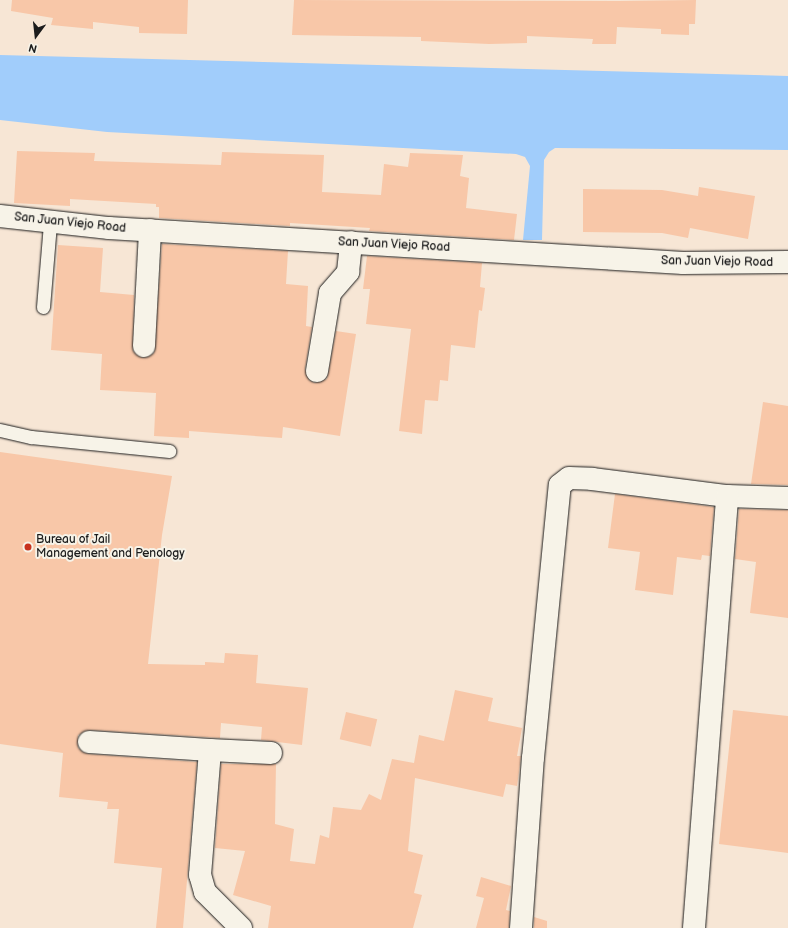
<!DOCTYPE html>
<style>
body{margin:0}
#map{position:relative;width:788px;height:928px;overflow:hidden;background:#f7e6d5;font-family:"Balsamiq Sans",sans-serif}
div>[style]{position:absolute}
.water>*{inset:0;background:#a1cdfb}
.building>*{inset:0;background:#f8c7a8;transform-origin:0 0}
.roads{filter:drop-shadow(0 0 1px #1c1c1c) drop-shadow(0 0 1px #1c1c1c)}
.service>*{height:13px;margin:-6.5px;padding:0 6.5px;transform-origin:6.5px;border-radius:6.5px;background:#f7f3e8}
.minor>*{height:22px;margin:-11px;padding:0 11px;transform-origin:11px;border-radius:11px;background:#f7f3e8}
.tertiary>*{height:22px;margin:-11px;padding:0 11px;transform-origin:11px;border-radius:11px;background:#f7f3e8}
.dots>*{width:11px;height:11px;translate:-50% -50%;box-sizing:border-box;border:2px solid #f7f3e8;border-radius:50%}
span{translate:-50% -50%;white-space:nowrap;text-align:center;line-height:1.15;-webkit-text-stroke:4px #f7f3e8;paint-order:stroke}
.street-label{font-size:12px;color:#1c1c1c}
.poi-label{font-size:12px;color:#1c1c1c}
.left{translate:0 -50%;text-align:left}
.north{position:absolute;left:16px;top:16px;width:40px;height:40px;-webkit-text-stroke:3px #f7f3e8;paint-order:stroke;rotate:195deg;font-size:11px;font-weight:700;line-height:16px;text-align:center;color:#1c1c1c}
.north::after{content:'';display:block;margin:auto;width:14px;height:18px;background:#1c1c1c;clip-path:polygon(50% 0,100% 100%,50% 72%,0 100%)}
</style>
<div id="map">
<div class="water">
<i style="clip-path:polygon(0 55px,788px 76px,788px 150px,555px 148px,549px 152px,544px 160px,542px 240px,523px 240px,530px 166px,525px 157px,516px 154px,107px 132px,0 120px)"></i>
</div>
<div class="building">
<i style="clip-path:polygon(12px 0,188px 0,187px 34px,139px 33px,139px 27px,93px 22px,93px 29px,51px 25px,53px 18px,11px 11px)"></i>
<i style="clip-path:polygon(294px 0,619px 1px,696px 0,695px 24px,689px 24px,689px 35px,661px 34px,661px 29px,617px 27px,616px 44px,592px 44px,593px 39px,527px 36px,527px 43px,489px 44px,421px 41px,421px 37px,292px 35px)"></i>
<i style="clip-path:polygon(17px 151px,95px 153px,94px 161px,221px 165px,222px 152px,324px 155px,322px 192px,381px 195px,384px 164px,408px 167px,410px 153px,463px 155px,460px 176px,469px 178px,466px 208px,517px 214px,514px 240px,369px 231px,370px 228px,290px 223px,290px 226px,159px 218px,159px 207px,156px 207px,156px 204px,70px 199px,70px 206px,14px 203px)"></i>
<i style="clip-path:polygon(699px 187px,755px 196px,748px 239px,690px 228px,688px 238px,662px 233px,583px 232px,583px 189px,662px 190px,698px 196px)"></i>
<i style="clip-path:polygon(162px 244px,288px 251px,286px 284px,308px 286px,306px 326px,312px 327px,305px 369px,309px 380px,315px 383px,327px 379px,336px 331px,356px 334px,340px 436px,283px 427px,282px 438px,189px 431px,189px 438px,154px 436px,156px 393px,100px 390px,102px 354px,51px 350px,58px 245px,103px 248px,100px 292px,134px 295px,133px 351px,143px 358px,154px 353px)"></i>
<i style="clip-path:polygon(367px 256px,482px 263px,480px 287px,485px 288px,482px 311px,479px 310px,475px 348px,451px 345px,448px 381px,440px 380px,438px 401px,425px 400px,422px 434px,399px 431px,411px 329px,366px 324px,370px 289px,363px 289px)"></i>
<i style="clip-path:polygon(763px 402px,788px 406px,788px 485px,751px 484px)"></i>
<i style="clip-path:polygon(0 452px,172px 476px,162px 535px,148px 664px,205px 665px,205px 662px,224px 663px,225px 653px,258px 655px,256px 683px,308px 688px,302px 745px,261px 740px,262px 727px,221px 723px,220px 738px,90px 730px,78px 735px,78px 748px,88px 754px,197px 762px,183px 928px,156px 928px,162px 868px,114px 863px,119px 809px,107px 809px,108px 802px,59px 797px,63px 753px,0 744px)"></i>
<i style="clip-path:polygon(615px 494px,714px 507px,710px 556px,702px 555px,701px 560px,677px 557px,673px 595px,635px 590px,640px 552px,608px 548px)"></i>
<i style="clip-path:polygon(739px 509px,788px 510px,788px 618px,750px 613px,756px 562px,735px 559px)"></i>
<i style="clip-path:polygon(455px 690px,493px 698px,488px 721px,522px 728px,517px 756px,521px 756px,519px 772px,517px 786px,506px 784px,503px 797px,415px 778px,408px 851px,423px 855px,414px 893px,422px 895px,413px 928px,268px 928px,271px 906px,233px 895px,245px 851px,215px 848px,221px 764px,276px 764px,275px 824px,294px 829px,290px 861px,315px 864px,320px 835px,329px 838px,333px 807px,361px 810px,369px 794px,381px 800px,392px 759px,414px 763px,419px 735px,444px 741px)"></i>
<i style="clip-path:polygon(733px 710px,788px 716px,788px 853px,719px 844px)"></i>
<i style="left:346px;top:712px;width:32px;height:28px;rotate:13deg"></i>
<i style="clip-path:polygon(481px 877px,511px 886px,506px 910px,510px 911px,509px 928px,476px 928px,484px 898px,476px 896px)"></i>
<i style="clip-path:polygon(534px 917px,547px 921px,547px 928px,534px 928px)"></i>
</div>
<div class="roads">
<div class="service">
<i style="left:43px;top:307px;width:84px;rotate:-85.2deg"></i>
<i style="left:0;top:430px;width:32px;rotate:13deg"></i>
<i style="left:31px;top:437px;width:139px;rotate:5.8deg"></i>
</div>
<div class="minor">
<i style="left:144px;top:346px;width:116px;rotate:-87deg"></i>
<i style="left:317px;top:371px;width:79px;rotate:-80.5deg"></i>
<i style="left:330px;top:293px;width:28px;rotate:-49deg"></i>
<i style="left:348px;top:272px;width:30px;rotate:-84deg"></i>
<i style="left:89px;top:742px;width:121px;rotate:3.8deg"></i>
<i style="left:241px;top:928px;width:51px;rotate:-135deg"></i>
<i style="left:205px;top:892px;width:18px;rotate:-106deg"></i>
<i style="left:200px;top:875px;width:125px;rotate:-85.4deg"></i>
<i style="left:210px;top:750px;width:61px;rotate:2.8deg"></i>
<i style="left:521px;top:928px;width:170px;rotate:-86deg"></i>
<i style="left:533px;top:758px;width:274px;rotate:-84.4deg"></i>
<i style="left:560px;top:485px;width:11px;rotate:-38deg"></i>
<i style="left:569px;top:478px;width:23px;rotate:2deg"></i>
<i style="left:592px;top:479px;width:136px;rotate:7.2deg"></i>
<i style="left:727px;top:496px;width:61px;rotate:1.9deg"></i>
<i style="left:694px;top:928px;width:433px;rotate:-85.6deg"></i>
</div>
<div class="tertiary">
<i style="left:0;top:216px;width:110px;rotate:6.3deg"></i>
<i style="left:109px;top:228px;width:575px;rotate:3.49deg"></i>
<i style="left:683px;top:263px;width:105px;rotate:-0.5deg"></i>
</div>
</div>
<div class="dots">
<i style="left:28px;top:547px;background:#c8321e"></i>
</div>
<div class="street-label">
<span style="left:70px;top:223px;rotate:6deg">San Juan Viejo Road</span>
<span style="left:394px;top:245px;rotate:3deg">San Juan Viejo Road</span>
<span style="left:717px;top:262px;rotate:1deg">San Juan Viejo Road</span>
</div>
<div class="poi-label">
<span class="left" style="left:36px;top:547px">Bureau of Jail<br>Management and Penology</span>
</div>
<div class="north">N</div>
</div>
